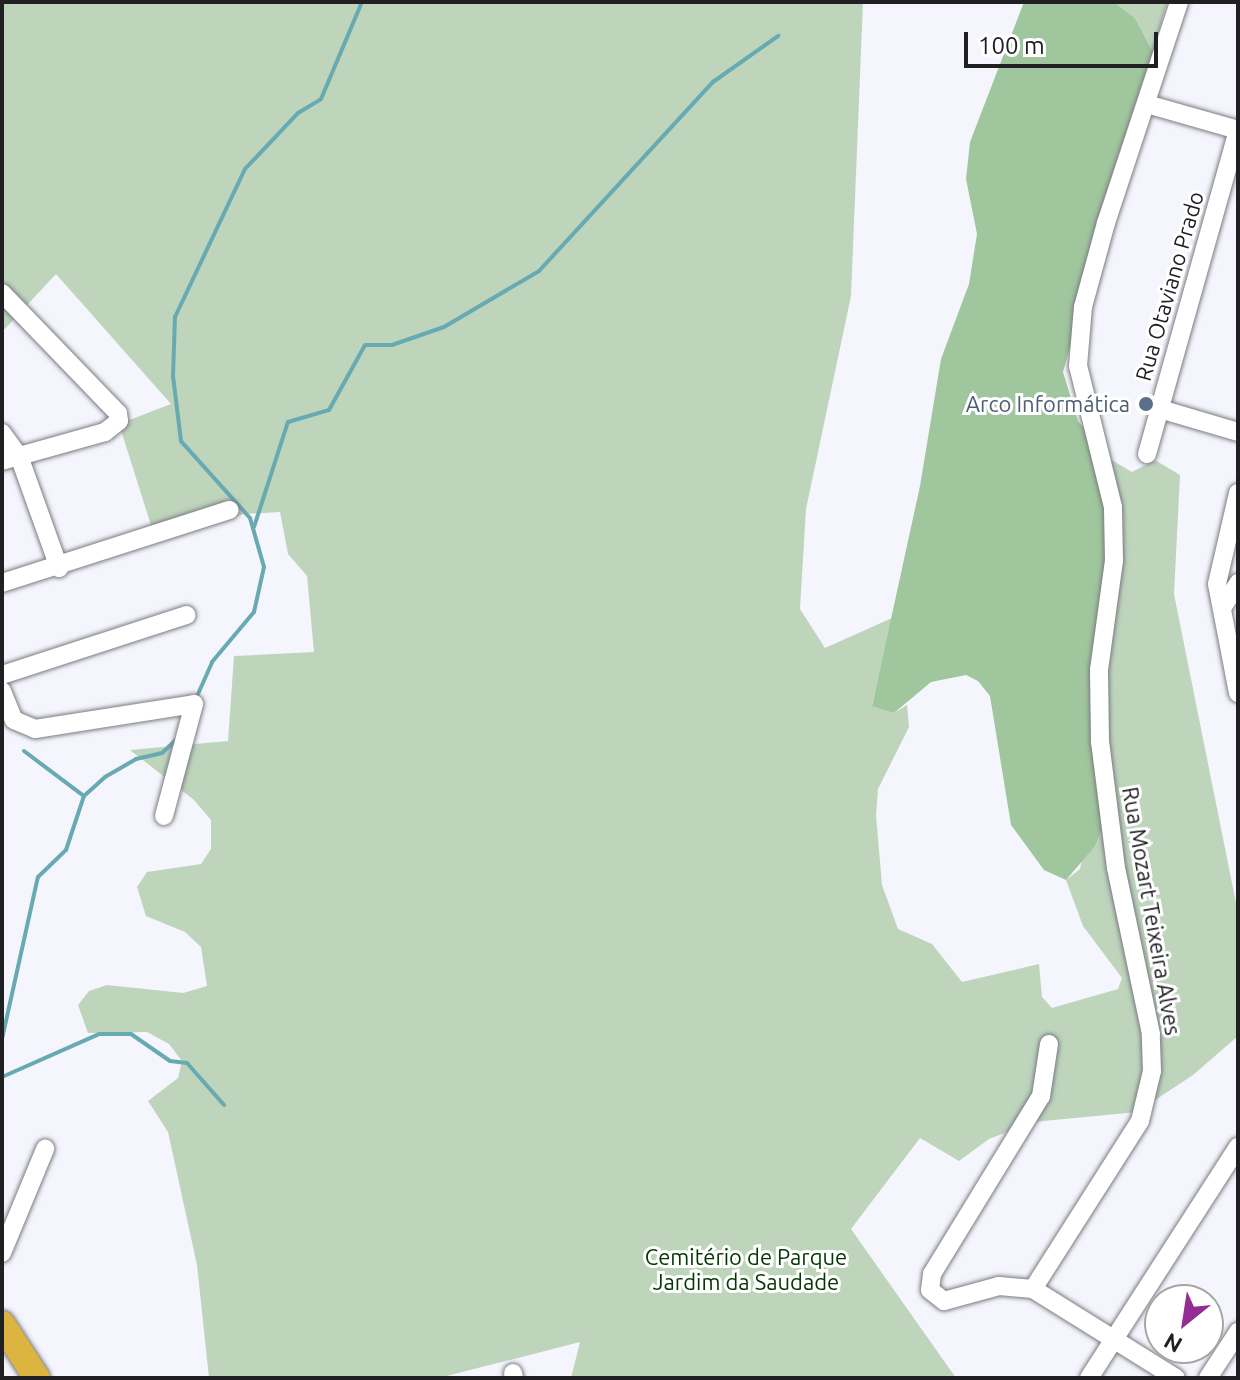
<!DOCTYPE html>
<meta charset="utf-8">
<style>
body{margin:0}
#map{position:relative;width:1240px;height:1380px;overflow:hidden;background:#f5f5fd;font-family:Ubuntu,sans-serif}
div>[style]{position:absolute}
.green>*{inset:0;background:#bed5bc}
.forest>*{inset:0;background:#a0c69d}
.stream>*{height:4px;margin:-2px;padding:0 2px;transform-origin:2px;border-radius:2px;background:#67aab2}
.roads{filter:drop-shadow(0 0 2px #7b7b82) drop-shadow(0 0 2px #7b7b82)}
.minor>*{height:18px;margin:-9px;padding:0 9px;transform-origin:9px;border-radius:9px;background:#fff}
.highway>*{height:26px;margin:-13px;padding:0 13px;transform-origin:13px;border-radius:13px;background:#deb441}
.dots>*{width:22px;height:22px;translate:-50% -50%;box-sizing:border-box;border:4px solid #fff;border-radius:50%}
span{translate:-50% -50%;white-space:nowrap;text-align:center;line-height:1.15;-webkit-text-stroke:6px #fff;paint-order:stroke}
.street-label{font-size:22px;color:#202023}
.service-label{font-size:22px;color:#4e5e75}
.right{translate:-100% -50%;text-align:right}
.park-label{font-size:22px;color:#003802}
.frame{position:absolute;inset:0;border:4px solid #202023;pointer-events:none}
.north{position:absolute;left:1144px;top:1284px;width:80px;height:80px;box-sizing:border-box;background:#fff;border:2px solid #a6a6a7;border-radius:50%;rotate:210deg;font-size:22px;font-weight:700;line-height:32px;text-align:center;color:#202023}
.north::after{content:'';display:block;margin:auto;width:28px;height:36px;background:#932d93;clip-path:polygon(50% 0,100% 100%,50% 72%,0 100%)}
.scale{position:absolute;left:964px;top:32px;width:194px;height:36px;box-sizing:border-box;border:4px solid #202023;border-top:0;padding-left:10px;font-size:24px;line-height:28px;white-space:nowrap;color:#202023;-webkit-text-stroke:6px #fff;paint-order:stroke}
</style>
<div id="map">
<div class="green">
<i style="clip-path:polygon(2px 2px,863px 2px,851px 296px,806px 509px,800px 609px,825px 648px,892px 618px,872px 705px,894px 713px,907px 705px,909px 727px,878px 789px,876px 815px,882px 885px,898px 929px,932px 944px,962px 982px,1039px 964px,1042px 997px,1052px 1008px,1118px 989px,1122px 978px,1083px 926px,1066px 880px,1080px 869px,1105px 743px,1108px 458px,1132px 472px,1155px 460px,1180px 475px,1174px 594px,1238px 913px,1238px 1036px,1193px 1075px,1137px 1112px,1033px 1122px,989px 1139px,959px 1161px,920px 1138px,851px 1229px,956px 1378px,571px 1378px,580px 1342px,439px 1378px,209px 1378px,197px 1265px,168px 1132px,148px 1101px,178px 1078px,182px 1061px,169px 1044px,147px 1032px,88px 1033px,78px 1005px,89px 991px,107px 985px,183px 993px,207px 986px,201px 947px,185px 932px,146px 916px,137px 887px,147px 872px,201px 864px,211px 849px,211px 820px,194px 800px,130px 750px,228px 741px,234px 656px,314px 652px,307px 576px,288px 554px,280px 512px,244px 514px,156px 541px,119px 424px,171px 404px,56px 274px,2px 332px)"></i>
<i style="clip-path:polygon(1114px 2px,1167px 2px,1153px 52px,1135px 18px)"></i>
</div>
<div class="forest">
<i style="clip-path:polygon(1024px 2px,1114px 2px,1135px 18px,1153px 52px,1063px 372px,1078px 421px,1096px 443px,1110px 486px,1106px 819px,1095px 846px,1066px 880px,1044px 870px,1011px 825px,990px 696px,978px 681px,966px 675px,931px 682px,894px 713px,872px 706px,920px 486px,941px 359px,969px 284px,977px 234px,966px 179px,970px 142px)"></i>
</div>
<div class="stream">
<i style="left:254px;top:527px;width:110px;rotate:-72.1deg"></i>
<i style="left:288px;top:422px;width:43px;rotate:-16.3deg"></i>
<i style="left:329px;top:410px;width:74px;rotate:-61deg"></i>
<i style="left:365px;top:345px;width:27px"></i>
<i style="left:392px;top:345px;width:55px;rotate:-19.1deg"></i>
<i style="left:444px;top:327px;width:110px;rotate:-30.5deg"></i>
<i style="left:539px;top:271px;width:257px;rotate:-47.4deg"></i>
<i style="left:713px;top:82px;width:80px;rotate:-35.3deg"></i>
<i style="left:198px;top:694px;width:35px;rotate:-66deg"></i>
<i style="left:212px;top:662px;width:65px;rotate:-50deg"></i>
<i style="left:254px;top:612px;width:46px;rotate:-77.5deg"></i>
<i style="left:264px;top:567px;width:51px;rotate:-105.9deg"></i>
<i style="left:250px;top:518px;width:103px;rotate:-131.9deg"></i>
<i style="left:181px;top:441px;width:65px;rotate:-97deg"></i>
<i style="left:173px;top:376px;width:59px;rotate:-88.1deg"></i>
<i style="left:175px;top:317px;width:164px;rotate:-64.7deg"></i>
<i style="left:245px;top:169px;width:77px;rotate:-46.6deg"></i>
<i style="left:298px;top:113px;width:27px;rotate:-31deg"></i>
<i style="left:321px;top:99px;width:105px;rotate:-67.1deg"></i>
<i style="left:24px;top:751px;width:75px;rotate:36.9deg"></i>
<i style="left:2px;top:1039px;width:166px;rotate:-77.5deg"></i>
<i style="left:38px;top:877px;width:39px;rotate:-44deg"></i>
<i style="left:66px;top:850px;width:57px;rotate:-71.6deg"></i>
<i style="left:84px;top:796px;width:28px;rotate:-42deg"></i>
<i style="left:105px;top:777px;width:36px;rotate:-30deg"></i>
<i style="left:136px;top:759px;width:27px;rotate:-13deg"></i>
<i style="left:162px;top:753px;width:19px;rotate:-43deg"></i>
<i style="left:2px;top:1077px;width:106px;rotate:-23.9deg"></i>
<i style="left:99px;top:1034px;width:32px"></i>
<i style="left:131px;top:1034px;width:47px;rotate:34.7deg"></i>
<i style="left:170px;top:1061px;width:17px;rotate:7deg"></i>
<i style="left:187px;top:1063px;width:56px;rotate:48.6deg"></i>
</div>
<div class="roads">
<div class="minor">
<i style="left:1147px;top:104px;width:95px;rotate:15.9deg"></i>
<i style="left:2px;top:293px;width:167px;rotate:46deg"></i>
<i style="left:118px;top:413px;width:8px;rotate:83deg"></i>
<i style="left:119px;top:421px;width:18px;rotate:142deg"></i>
<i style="left:105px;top:432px;width:107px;rotate:164.3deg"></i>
<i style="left:1160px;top:409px;width:81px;rotate:16.4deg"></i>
<i style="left:2px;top:433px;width:29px;rotate:54deg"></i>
<i style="left:19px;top:456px;width:119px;rotate:70.3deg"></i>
<i style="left:1147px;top:454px;width:336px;rotate:-74.3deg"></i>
<i style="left:1238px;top:493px;width:93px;rotate:103deg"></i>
<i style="left:1217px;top:584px;width:111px;rotate:79.1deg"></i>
<i style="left:2px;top:583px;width:239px;rotate:-17.8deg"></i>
<i style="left:1222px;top:608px;width:30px;rotate:-57deg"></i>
<i style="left:2px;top:675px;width:194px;rotate:-18deg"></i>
<i style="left:2px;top:691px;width:31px;rotate:68deg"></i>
<i style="left:14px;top:720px;width:23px;rotate:23deg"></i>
<i style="left:35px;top:729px;width:161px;rotate:-8.9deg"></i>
<i style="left:194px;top:704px;width:116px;rotate:105deg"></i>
<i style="left:1049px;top:1044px;width:53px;rotate:98.7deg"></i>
<i style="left:1041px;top:1096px;width:209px;rotate:121.5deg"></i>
<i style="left:932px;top:1274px;width:16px;rotate:97deg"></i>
<i style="left:930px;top:1290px;width:18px;rotate:38deg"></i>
<i style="left:944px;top:1301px;width:57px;rotate:-15.3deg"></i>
<i style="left:999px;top:1286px;width:34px;rotate:5deg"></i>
<i style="left:1033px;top:1289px;width:168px;rotate:31.9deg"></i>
<i style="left:2px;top:1253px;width:113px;rotate:-67.5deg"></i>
<i style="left:1033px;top:1289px;width:199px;rotate:-57.5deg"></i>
<i style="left:1140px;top:1121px;width:51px;rotate:-76.5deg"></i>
<i style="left:1152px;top:1071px;width:37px;rotate:-92deg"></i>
<i style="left:1151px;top:1034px;width:170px;rotate:-101.9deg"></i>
<i style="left:1116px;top:868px;width:127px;rotate:-97.2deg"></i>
<i style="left:1100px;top:742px;width:72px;rotate:-90.8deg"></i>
<i style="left:1099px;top:670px;width:110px;rotate:-82.2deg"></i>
<i style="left:1114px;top:561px;width:54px;rotate:-91.1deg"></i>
<i style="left:1113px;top:507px;width:145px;rotate:-103.9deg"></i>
<i style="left:1078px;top:366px;width:59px;rotate:-85.2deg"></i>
<i style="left:1083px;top:307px;width:87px;rotate:-74.7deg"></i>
<i style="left:1106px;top:223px;width:233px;rotate:-71.7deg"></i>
<i style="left:513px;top:1373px;width:5px;rotate:79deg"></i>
<i style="left:1089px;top:1378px;width:275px;rotate:-57.2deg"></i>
<i style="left:1208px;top:1378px;width:55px;rotate:-56.9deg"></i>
</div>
<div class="highway">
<i style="left:2px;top:1324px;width:64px;rotate:57.1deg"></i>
</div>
</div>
<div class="dots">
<i style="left:1146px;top:404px;background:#5c6f8a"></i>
</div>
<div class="street-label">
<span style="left:1169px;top:286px;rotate:-74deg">Rua Otaviano Prado</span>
<span style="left:1152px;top:911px;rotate:80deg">Rua Mozart Teixeira Alves</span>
</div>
<div class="service-label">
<span class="right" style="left:1130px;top:404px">Arco Informática</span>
</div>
<div class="park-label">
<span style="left:746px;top:1269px">Cemitério de Parque<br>Jardim da Saudade</span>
</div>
<div class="frame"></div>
<div class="north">N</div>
<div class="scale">100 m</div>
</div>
